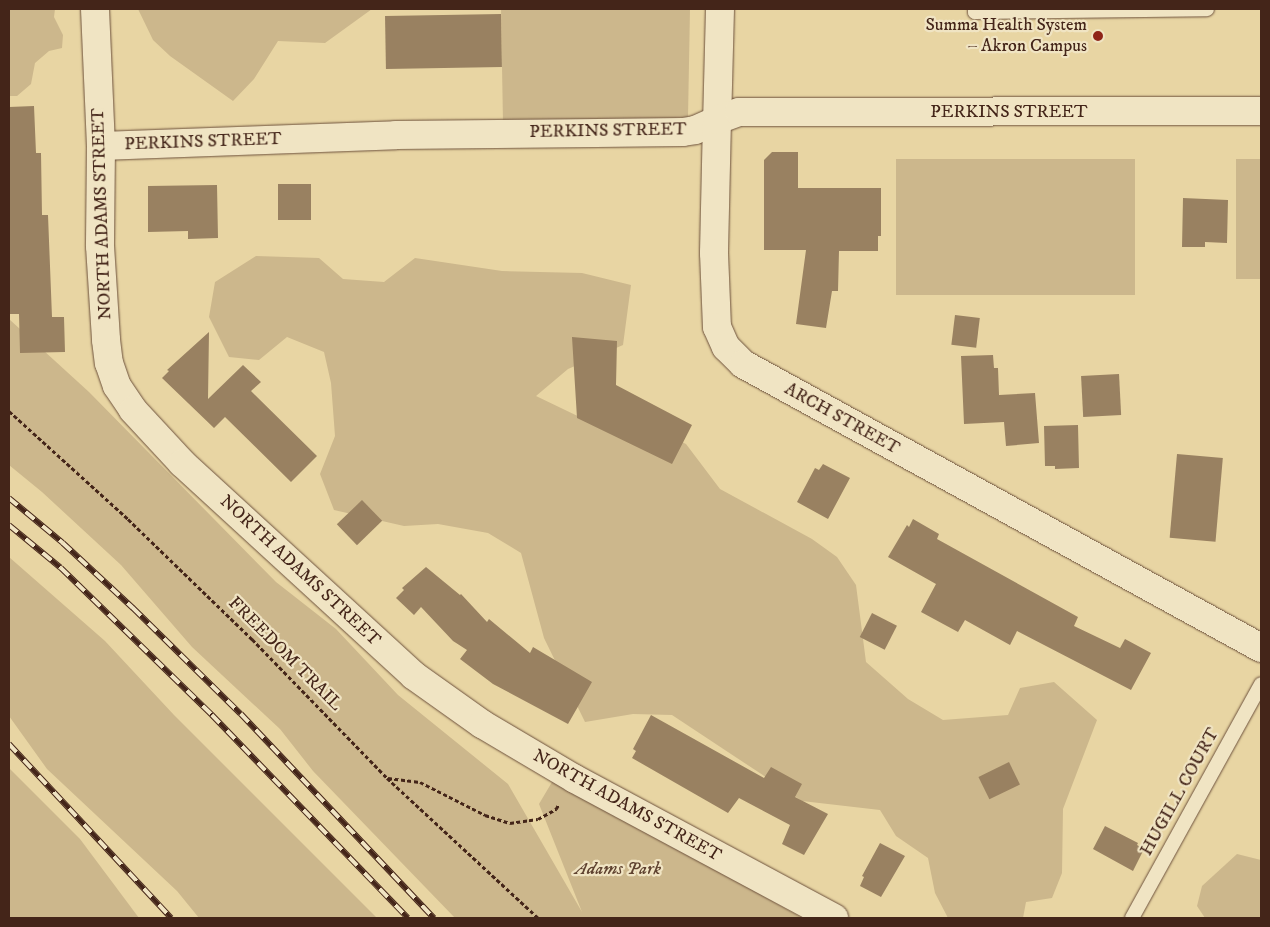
<!DOCTYPE html>
<meta charset="utf-8">
<style>
body{margin:0}
#map{position:relative;width:1270px;height:927px;overflow:hidden;background:#e8d5a3;font-family:"IM FELL DW Pica",serif}
div>[style]{position:absolute}
.green>*{inset:0;background:#ccb78c;transform-origin:0 0}
.building>*{inset:0;background:#998161;transform-origin:0 0}
.path>*{height:3px;margin-top:-1.5px;transform-origin:0;background:repeating-linear-gradient(90deg,#442519 0 4px,transparent 0 6.5px)}
.roads{filter:drop-shadow(0 0 1px #6d513c) drop-shadow(0 0 1px #6d513c)}
.service>*{height:14px;margin:-7px;padding:0 7px;transform-origin:7px;border-radius:7px;background:#f0e4c3}
.minor>*{height:28px;margin:-14px;padding:0 14px;transform-origin:14px;border-radius:14px;background:#f0e4c3}
.tertiary>*{height:28px;margin:-14px;padding:0 14px;transform-origin:14px;border-radius:14px;background:#f0e4c3}
.rail>*{height:5.5px;margin-top:-2.75px;transform-origin:0;background:repeating-linear-gradient(90deg,#f0e4c3 0 11px,#442519 0 22px);box-sizing:border-box;border-block:1px solid #442519}
.dots>*{width:14px;height:14px;translate:-50% -50%;box-sizing:border-box;border:2px solid #f0e4c3;border-radius:50%}
span{translate:-50% -50%;white-space:nowrap;text-align:center;line-height:1.15;-webkit-text-stroke:4.5px #f0e4c3;paint-order:stroke}
.poi-label{font-size:18px;color:#442519}
.right{translate:-100% -50%;text-align:right}
.street-label{font-size:18px;color:#442519}
.park-label{font-size:18px;color:#5f4230;font-style:italic}
.frame{position:absolute;inset:0;border:10px solid #442519;pointer-events:none}
</style>
<div id="map">
<div class="green">
<i style="clip-path:polygon(9px 9px,55px 9px,54px 17px,63px 35px,62px 48px,49px 51px,35px 63px,31px 84px,17px 96px,9px 96px)"></i>
<i style="clip-path:polygon(138px 9px,372px 9px,325px 43px,278px 41px,254px 79px,233px 101px,170px 56px,153px 40px)"></i>
<i style="clip-path:polygon(501px 9px,690px 9px,688px 117px,643px 120px,503px 123px)"></i>
<i style="left:896px;top:159px;width:239px;height:136px"></i>
<i style="left:1261px;top:159px;width:120px;height:25px;rotate:90deg"></i>
<i style="clip-path:polygon(256px 256px,319px 258px,343px 279px,384px 282px,415px 258px,502px 271px,582px 273px,631px 285px,623px 345px,568px 369px,536px 396px,588px 421px,638px 420px,686px 444px,720px 489px,812px 539px,837px 557px,856px 585px,866px 662px,908px 699px,943px 720px,1008px 715px,1020px 688px,1054px 682px,1097px 720px,1063px 809px,1062px 873px,1052px 898px,1026px 902px,1023px 918px,948px 918px,935px 893px,928px 858px,896px 836px,880px 810px,802px 801px,672px 715px,633px 714px,585px 722px,544px 638px,521px 553px,488px 533px,438px 524px,404px 526px,334px 510px,320px 474px,335px 436px,331px 383px,324px 352px,287px 337px,259px 360px,229px 357px,209px 317px,215px 282px)"></i>
<i style="clip-path:polygon(9px 319px,89px 392px,276px 582px,336px 629px,398px 695px,508px 784px,582px 912px,539px 804px,555px 777px,802px 918px,455px 918px,313px 771px,280px 729px,192px 647px,121px 565px,42px 492px,9px 465px)"></i>
<i style="clip-path:polygon(9px 557px,105px 641px,174px 715px,377px 918px,199px 918px,177px 891px,47px 769px,9px 716px)"></i>
<i style="clip-path:polygon(9px 768px,80px 839px,139px 918px,9px 918px)"></i>
<i style="clip-path:polygon(1237px 854px,1261px 860px,1261px 918px,1205px 918px,1197px 906px,1202px 886px)"></i>
</div>
<div class="building">
<i style="left:501px;top:14px;width:53px;height:116px;rotate:89deg"></i>
<i style="clip-path:polygon(34px 106px,36px 153px,41px 153px,42px 215px,48px 215px,52px 317px,64px 317px,65px 352px,20px 353px,19px 314px,9px 314px,9px 107px)"></i>
<i style="clip-path:polygon(772px 152px,798px 152px,798px 188px,881px 188px,881px 236px,878px 236px,878px 251px,839px 251px,838px 291px,832px 291px,826px 328px,796px 324px,806px 250px,764px 250px,764px 160px)"></i>
<i style="left:278px;top:184px;width:33px;height:36px"></i>
<i style="clip-path:polygon(217px 185px,218px 238px,188px 239px,188px 231px,148px 232px,148px 186px)"></i>
<i style="clip-path:polygon(1183px 198px,1228px 200px,1227px 243px,1205px 242px,1205px 247px,1182px 247px)"></i>
<i style="left:955px;top:315px;width:25px;height:30px;rotate:7deg"></i>
<i style="clip-path:polygon(209px 332px,208px 399px,243px 365px,261px 382px,251px 391px,317px 456px,291px 482px,225px 417px,214px 428px,162px 378px,169px 371px,167px 370px)"></i>
<i style="clip-path:polygon(572px 337px,617px 341px,616px 385px,692px 425px,672px 464px,577px 418px)"></i>
<i style="clip-path:polygon(993px 355px,994px 368px,998px 368px,999px 395px,1035px 393px,1039px 443px,1006px 446px,1004px 422px,964px 424px,961px 356px)"></i>
<i style="left:1119px;top:374px;width:41px;height:38px;rotate:87deg"></i>
<i style="clip-path:polygon(1078px 425px,1079px 468px,1055px 469px,1055px 466px,1045px 466px,1044px 426px)"></i>
<i style="left:1177px;top:454px;width:46px;height:84px;rotate:5deg"></i>
<i style="clip-path:polygon(823px 464px,850px 478px,828px 519px,797px 502px,815px 468px,819px 470px)"></i>
<i style="left:362px;top:500px;width:29px;height:35px;rotate:46deg"></i>
<i style="clip-path:polygon(913px 519px,939px 534px,937px 539px,1078px 617px,1074px 626px,1120px 648px,1125px 639px,1151px 653px,1131px 690px,1017px 631px,1010px 645px,965px 620px,958px 632px,921px 612px,936px 584px,888px 557px,907px 525px,909px 527px)"></i>
<i style="clip-path:polygon(426px 567px,460px 595px,461px 594px,487px 622px,489px 619px,530px 653px,533px 647px,592px 682px,568px 724px,493px 684px,460px 659px,467px 650px,453px 641px,421px 607px,414px 615px,396px 598px,404px 590px,402px 588px)"></i>
<i style="left:872px;top:613px;width:28px;height:27px;rotate:27deg"></i>
<i style="clip-path:polygon(651px 715px,764px 778px,771px 767px,802px 784px,795px 797px,828px 814px,804px 855px,782px 844px,790px 825px,739px 798px,728px 813px,632px 758px,636px 751px,633px 749px)"></i>
<i style="left:1009px;top:762px;width:25px;height:34px;rotate:64deg"></i>
<i style="clip-path:polygon(1105px 826px,1138px 843px,1137px 845px,1144px 849px,1133px 871px,1093px 849px)"></i>
<i style="clip-path:polygon(880px 843px,905px 856px,881px 897px,860px 886px,864px 877px,862px 876px)"></i>
</div>
<div class="path">
<i style="left:9px;top:411px;width:161px;rotate:42.2deg"></i>
<i style="left:128px;top:519px;width:173px;rotate:44.1deg"></i>
<i style="left:252px;top:639px;width:194px;rotate:45.8deg"></i>
<i style="left:387px;top:778px;width:206px;rotate:42.8deg"></i>
<i style="left:388px;top:778px;width:32px;rotate:7deg"></i>
<i style="left:420px;top:782px;width:73px;rotate:26.9deg"></i>
<i style="left:485px;top:815px;width:26px;rotate:18deg"></i>
<i style="left:510px;top:823px;width:28px;rotate:-8deg"></i>
<i style="left:538px;top:819px;width:21px;rotate:-29deg"></i>
<i style="left:556px;top:809px;width:6px;rotate:-59deg"></i>
</div>
<div class="roads">
<div class="service">
<i style="left:975px;top:9px;width:3px;rotate:90deg"></i>
<i style="left:975px;top:12px;width:232px;rotate:-0.7deg"></i>
<i style="left:1132px;top:918px;width:267px;rotate:-61.1deg"></i>
</div>
<div class="minor">
<i style="left:95px;top:9px;width:137px;rotate:87.5deg"></i>
<i style="left:101px;top:146px;width:100px;rotate:90.6deg"></i>
<i style="left:100px;top:246px;width:94px;rotate:86.3deg"></i>
<i style="left:106px;top:340px;width:23px;rotate:83deg"></i>
<i style="left:109px;top:363px;width:24px;rotate:71deg"></i>
<i style="left:117px;top:386px;width:29px;rotate:56deg"></i>
<i style="left:133px;top:410px;width:72px;rotate:47.2deg"></i>
<i style="left:182px;top:463px;width:314px;rotate:42.5deg"></i>
<i style="left:413px;top:675px;width:85px;rotate:35.4deg"></i>
<i style="left:482px;top:724px;width:108px;rotate:30.6deg"></i>
<i style="left:575px;top:779px;width:294px;rotate:28.2deg"></i>
<i style="left:101px;top:146px;width:295px;rotate:-2.1deg"></i>
<i style="left:396px;top:135px;width:287px;rotate:-0.6deg"></i>
<i style="left:683px;top:132px;width:12px;rotate:-9deg"></i>
<i style="left:695px;top:130px;width:24px;rotate:-24deg"></i>
<i style="left:717px;top:120px;width:133px;rotate:91.3deg"></i>
<i style="left:714px;top:253px;width:74px;rotate:87.7deg"></i>
<i style="left:717px;top:327px;width:22px;rotate:66deg"></i>
<i style="left:726px;top:347px;width:24px;rotate:45deg"></i>
<i style="left:743px;top:364px;width:591px;rotate:28.73deg"></i>
</div>
<div class="tertiary">
<i style="left:720px;top:9px;width:111px;rotate:91.5deg"></i>
<i style="left:717px;top:120px;width:23px;rotate:-20deg"></i>
<i style="left:739px;top:112px;width:522px;rotate:-0.11deg"></i>
</div>
</div>
<div class="rail">
<i style="left:9px;top:498px;width:70px;rotate:39.8deg"></i>
<i style="left:63px;top:543px;width:96px;rotate:42.9deg"></i>
<i style="left:133px;top:608px;width:151px;rotate:44.5deg"></i>
<i style="left:241px;top:714px;width:281px;rotate:46.6deg"></i>
<i style="left:9px;top:525px;width:67px;rotate:39.6deg"></i>
<i style="left:61px;top:568px;width:211px;rotate:44.2deg"></i>
<i style="left:212px;top:715px;width:282px;rotate:46deg"></i>
<i style="left:9px;top:744px;width:238px;rotate:47deg"></i>
</div>
<div class="dots">
<i style="left:1098px;top:36px;background:#8f2418"></i>
</div>
<div class="poi-label">
<span class="right" style="left:1087px;top:36px">Summa Health System<br>– Akron Campus</span>
</div>
<div class="street-label">
<span style="left:1009px;top:112px">PERKINS STREET</span>
<span style="left:608px;top:131px;rotate:-1deg">PERKINS STREET</span>
<span style="left:203px;top:142px;rotate:-2deg">PERKINS STREET</span>
<span style="left:102px;top:214px;rotate:-92deg">NORTH ADAMS STREET</span>
<span style="left:842px;top:419px;rotate:29deg">ARCH STREET</span>
<span style="left:300px;top:571px;rotate:43deg">NORTH ADAMS STREET</span>
<span style="left:285px;top:654px;rotate:45deg">FREEDOM TRAIL</span>
<span style="left:1180px;top:792px;rotate:-61deg">HUGILL COURT</span>
<span style="left:627px;top:806px;rotate:29deg">NORTH ADAMS STREET</span>
</div>
<div class="park-label">
<span style="left:618px;top:869px">Adams Park</span>
</div>
<div class="frame"></div>
</div>
